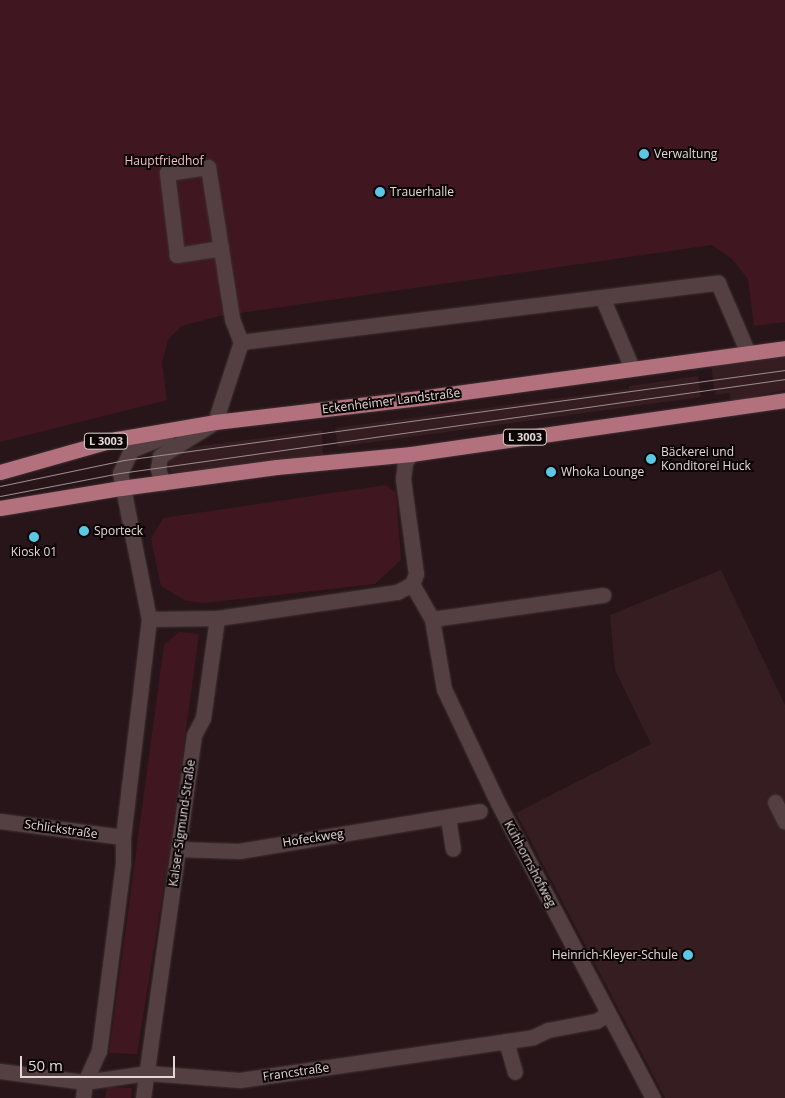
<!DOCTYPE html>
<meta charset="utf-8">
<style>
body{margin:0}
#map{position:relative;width:785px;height:1098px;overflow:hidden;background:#271519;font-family:"Open Sans",sans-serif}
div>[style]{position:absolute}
.built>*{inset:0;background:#351d21}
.green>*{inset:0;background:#401720}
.roads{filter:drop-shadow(0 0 1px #3e3233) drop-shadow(0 0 1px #3e3233)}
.minor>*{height:15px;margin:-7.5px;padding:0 7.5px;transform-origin:7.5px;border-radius:7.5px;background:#544043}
.major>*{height:15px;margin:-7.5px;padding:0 7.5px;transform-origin:7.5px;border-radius:7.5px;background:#b3717e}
.tram>*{height:1px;margin:-0.5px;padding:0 0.5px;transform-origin:0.5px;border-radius:0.5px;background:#9c8e90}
.dots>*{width:14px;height:14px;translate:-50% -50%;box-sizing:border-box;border:2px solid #0b0405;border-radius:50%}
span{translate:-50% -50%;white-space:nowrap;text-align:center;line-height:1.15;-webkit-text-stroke:4px #0b0405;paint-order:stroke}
.shield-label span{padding:1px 4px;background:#0b0405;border:1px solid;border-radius:4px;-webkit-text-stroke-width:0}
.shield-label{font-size:11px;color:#e4d7d8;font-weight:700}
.poi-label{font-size:12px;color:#e4d7d8}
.left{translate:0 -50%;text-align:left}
.right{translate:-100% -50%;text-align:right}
.park-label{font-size:12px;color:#f6bec7}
.street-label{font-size:12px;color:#e4d7d8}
.scale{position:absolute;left:20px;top:1056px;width:155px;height:22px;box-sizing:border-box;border:2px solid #e4d7d8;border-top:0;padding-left:6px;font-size:15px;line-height:18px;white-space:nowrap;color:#e4d7d8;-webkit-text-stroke:4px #0b0405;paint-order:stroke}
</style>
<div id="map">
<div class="built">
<i style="clip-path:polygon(785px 355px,785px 390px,731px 402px,729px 393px,715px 395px,711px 364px)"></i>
<i style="clip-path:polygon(698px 376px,701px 397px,338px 447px,335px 428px,629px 389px,629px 386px)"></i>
<i style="clip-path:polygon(322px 430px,323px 457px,188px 474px,171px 472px,169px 469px,169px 455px,178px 449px)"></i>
<i style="clip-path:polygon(721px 570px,785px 705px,785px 1098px,665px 1098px,516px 813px,651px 744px,615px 670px,610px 615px)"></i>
</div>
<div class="green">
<i style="clip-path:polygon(0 0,785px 0,785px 322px,754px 326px,748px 279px,732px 259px,712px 245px,220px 316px,181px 326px,168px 340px,162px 363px,167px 400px,0 442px)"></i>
<i style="clip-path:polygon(386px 485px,396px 493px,401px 560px,375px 584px,204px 603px,186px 601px,161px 586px,151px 539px,163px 518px)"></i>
<i style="clip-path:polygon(179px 632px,199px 634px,170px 848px,137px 1054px,109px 1053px,164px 645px)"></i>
<i style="clip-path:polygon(107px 1087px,132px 1088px,131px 1098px,105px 1098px)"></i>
</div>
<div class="roads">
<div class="minor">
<i style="left:221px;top:248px;width:45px;rotate:171deg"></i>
<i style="left:177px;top:255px;width:83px;rotate:-97deg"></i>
<i style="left:167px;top:173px;width:41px;rotate:-8.3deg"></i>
<i style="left:208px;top:167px;width:154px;rotate:81deg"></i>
<i style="left:232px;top:319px;width:25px;rotate:69deg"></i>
<i style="left:602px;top:297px;width:77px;rotate:67.1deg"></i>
<i style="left:163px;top:483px;width:15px;rotate:-110deg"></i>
<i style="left:158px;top:469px;width:13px;rotate:-81deg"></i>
<i style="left:160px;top:456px;width:65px;rotate:-31.7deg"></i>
<i style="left:215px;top:422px;width:84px;rotate:-72deg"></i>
<i style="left:241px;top:342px;width:481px;rotate:-7.1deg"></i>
<i style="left:718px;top:283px;width:76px;rotate:66.8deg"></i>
<i style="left:412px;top:584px;width:40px;rotate:60.3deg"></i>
<i style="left:432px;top:619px;width:71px;rotate:80.3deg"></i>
<i style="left:444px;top:689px;width:126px;rotate:64.7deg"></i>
<i style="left:498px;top:803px;width:333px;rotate:62.3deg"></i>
<i style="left:149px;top:619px;width:68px;rotate:-0.8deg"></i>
<i style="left:217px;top:618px;width:29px;rotate:-8deg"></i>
<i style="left:246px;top:614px;width:153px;rotate:-8.3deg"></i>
<i style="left:397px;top:592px;width:17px;rotate:-28deg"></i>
<i style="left:412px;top:584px;width:11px;rotate:-68deg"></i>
<i style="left:416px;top:574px;width:96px;rotate:-97.8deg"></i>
<i style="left:403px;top:479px;width:17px;rotate:-83deg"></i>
<i style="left:405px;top:462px;width:10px;rotate:-53deg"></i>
<i style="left:432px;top:619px;width:173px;rotate:-8deg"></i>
<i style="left:775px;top:802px;width:22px;rotate:63deg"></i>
<i style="left:448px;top:818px;width:31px;rotate:81deg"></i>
<i style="left:0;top:821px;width:124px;rotate:7.4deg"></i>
<i style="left:178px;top:849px;width:61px;rotate:1.9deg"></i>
<i style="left:239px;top:851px;width:244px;rotate:-9.4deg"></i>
<i style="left:506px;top:1041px;width:32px;rotate:74deg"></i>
<i style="left:0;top:1071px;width:86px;rotate:7.4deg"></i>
<i style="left:85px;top:1082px;width:63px;rotate:-8.3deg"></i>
<i style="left:147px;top:1073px;width:93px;rotate:4.3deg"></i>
<i style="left:240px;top:1080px;width:296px;rotate:-8.3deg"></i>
<i style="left:533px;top:1037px;width:17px;rotate:-25deg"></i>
<i style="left:548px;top:1030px;width:49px;rotate:-10.6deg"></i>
<i style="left:596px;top:1021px;width:14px;rotate:-30deg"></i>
<i style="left:83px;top:1098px;width:16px;rotate:-83deg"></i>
<i style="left:85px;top:1082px;width:34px;rotate:-66deg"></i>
<i style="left:99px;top:1051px;width:189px;rotate:-82.7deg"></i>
<i style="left:123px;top:864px;width:27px;rotate:-90deg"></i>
<i style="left:123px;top:837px;width:220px;rotate:-83.2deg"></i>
<i style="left:149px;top:619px;width:149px;rotate:-101.2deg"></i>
<i style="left:120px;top:473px;width:25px;rotate:-64deg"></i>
<i style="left:131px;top:450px;width:38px;rotate:-22deg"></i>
<i style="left:143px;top:1098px;width:367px;rotate:-82deg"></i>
<i style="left:194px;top:735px;width:19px;rotate:-62deg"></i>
<i style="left:203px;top:718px;width:101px;rotate:-82deg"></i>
</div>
<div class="major">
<i style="left:0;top:472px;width:122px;rotate:-15.8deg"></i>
<i style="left:117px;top:439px;width:99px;rotate:-9.8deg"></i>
<i style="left:215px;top:422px;width:206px;rotate:-6.7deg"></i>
<i style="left:420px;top:398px;width:368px;rotate:-7.8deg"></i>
<i style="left:0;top:508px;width:123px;rotate:-9.4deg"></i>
<i style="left:121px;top:488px;width:157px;rotate:-7.7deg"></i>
<i style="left:277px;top:467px;width:135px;rotate:-5.5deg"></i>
<i style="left:411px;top:454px;width:378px;rotate:-8.2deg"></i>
</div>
</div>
<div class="tram">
<i style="left:0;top:486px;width:127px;rotate:-11.8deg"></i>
<i style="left:124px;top:460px;width:667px;rotate:-7.75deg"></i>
<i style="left:0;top:496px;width:122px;rotate:-10.9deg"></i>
<i style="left:120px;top:473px;width:672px;rotate:-8.05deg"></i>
</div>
<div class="dots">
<i style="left:644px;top:154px;background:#5ac8e5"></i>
<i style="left:380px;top:192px;background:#5ac8e5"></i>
<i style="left:651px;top:459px;background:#5ac8e5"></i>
<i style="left:551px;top:472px;background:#5ac8e5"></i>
<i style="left:84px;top:531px;background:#5ac8e5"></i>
<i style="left:34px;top:537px;background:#5ac8e5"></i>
<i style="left:688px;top:955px;background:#5ac8e5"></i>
</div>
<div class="shield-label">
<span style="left:525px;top:437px">L 3003</span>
<span style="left:106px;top:441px">L 3003</span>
</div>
<div class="poi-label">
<span class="left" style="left:654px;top:154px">Verwaltung</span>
<span class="left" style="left:390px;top:192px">Trauerhalle</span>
<span class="left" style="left:661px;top:459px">Bäckerei und<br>Konditorei Huck</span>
<span class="left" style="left:561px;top:472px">Whoka Lounge</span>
<span class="left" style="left:94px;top:531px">Sporteck</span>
<span style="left:34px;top:552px">Kiosk 01</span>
<span class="right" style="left:678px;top:955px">Heinrich-Kleyer-Schule</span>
</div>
<div class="park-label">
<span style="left:164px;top:161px">Hauptfriedhof</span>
</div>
<div class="street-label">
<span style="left:391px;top:401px;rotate:-7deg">Eckenheimer Landstraße</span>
<span style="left:182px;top:823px;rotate:-82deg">Kaiser-Sigmund-Straße</span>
<span style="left:61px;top:829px;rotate:8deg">Schlickstraße</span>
<span style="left:313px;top:838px;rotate:-9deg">Hofeckweg</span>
<span style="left:530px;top:864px;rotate:62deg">Kühhornshofweg</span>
<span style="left:296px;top:1072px;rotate:-8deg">Francstraße</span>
</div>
<div class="scale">50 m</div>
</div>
